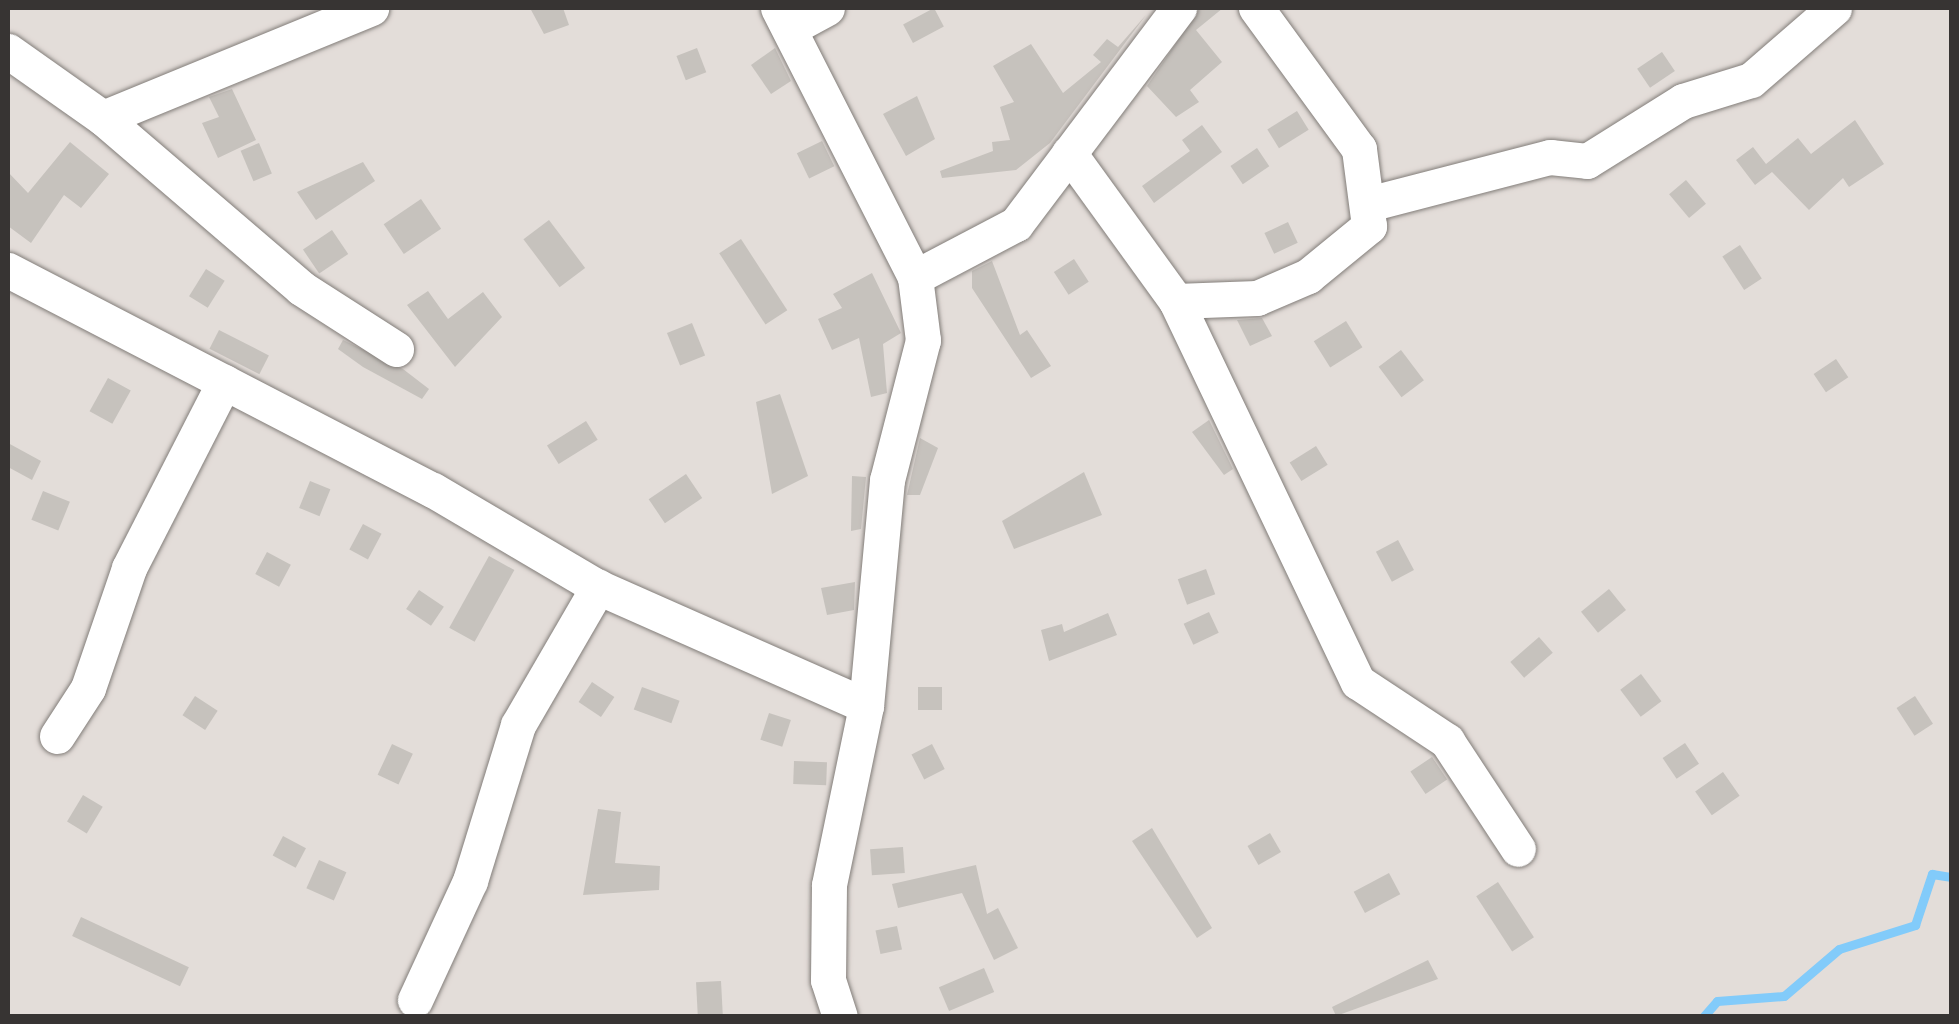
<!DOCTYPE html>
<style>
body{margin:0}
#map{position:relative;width:1959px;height:1024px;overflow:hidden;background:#e3ddd9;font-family:"Public Sans",sans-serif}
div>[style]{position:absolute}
.stream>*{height:9px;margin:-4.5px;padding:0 4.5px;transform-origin:4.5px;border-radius:4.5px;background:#82cbfa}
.building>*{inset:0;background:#c6c2bd;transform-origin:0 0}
.roads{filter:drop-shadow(0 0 2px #827d79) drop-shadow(0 0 2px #827d79)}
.minor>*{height:35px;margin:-17.5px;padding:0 17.5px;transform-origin:17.5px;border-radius:17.5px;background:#fff}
span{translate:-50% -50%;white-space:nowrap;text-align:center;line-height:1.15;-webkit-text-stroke:10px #e3ddd9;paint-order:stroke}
.frame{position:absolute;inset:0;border:10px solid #373433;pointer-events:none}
</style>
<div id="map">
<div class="stream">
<i style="left:1704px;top:1016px;width:20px;rotate:-49deg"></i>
<i style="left:1717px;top:1001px;width:67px;rotate:-4.3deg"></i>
<i style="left:1784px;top:996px;width:72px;rotate:-40.5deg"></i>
<i style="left:1839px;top:949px;width:80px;rotate:-17.5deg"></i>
<i style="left:1915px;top:925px;width:54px;rotate:-71.6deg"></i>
<i style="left:1932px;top:874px;width:20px;rotate:9deg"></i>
</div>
<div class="building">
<i style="clip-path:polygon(530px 8px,563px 8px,569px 25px,544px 34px)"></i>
<i style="left:934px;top:8px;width:21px;height:35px;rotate:62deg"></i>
<i style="clip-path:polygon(1200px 8px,1223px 8px,1196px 30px,1222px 62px,1190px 90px,1199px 102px,1176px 117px,1147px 86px)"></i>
<i style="clip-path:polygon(1146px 15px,1050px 143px,1016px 170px,942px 178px,940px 171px,993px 151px,992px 142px,1010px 140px,1000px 107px,1014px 102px,993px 66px,1031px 44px,1063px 93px,1101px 62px,1093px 55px,1107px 39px,1118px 47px)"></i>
<i style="left:697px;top:48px;width:26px;height:22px;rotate:69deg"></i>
<i style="clip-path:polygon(775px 48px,791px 81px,771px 94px,751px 65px)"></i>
<i style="left:1662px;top:52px;width:23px;height:30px;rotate:56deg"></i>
<i style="clip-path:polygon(232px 89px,256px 140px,218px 158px,202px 123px,219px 117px,209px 97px)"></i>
<i style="clip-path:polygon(917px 96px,935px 139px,906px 156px,883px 114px)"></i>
<i style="left:1297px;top:111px;width:22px;height:35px;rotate:58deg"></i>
<i style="clip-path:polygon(1855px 120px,1884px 164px,1849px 187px,1843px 178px,1809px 210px,1772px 172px,1755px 185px,1736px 160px,1753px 147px,1766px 164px,1798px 138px,1811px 154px)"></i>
<i style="clip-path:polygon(1202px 125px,1222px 152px,1154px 203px,1142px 186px,1190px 151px,1182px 140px)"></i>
<i style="left:822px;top:141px;width:28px;height:28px;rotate:64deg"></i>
<i style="clip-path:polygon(70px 142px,109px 174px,81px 208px,64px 195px,31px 243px,8px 226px,8px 172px,28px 193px)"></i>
<i style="left:259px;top:143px;width:33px;height:20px;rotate:67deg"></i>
<i style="left:1257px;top:148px;width:22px;height:32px;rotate:56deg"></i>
<i style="clip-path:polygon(363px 162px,375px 181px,316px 220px,297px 192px)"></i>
<i style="left:1686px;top:180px;width:31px;height:22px;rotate:50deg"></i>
<i style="left:421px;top:199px;width:36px;height:45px;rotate:56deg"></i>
<i style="left:549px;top:220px;width:60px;height:32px;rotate:53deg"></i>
<i style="left:1288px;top:222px;width:23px;height:26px;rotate:65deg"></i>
<i style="left:332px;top:230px;width:29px;height:35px;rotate:56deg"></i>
<i style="left:741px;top:239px;width:85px;height:26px;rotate:57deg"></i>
<i style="left:1740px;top:245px;width:40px;height:21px;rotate:57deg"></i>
<i style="left:1074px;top:259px;width:27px;height:24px;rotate:57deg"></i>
<i style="clip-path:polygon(992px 261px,1020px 335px,1027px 330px,1051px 366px,1031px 378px,972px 288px,972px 271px)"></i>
<i style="left:206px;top:269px;width:22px;height:32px;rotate:32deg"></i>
<i style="clip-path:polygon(872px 273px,901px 333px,883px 344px,887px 393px,871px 397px,859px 338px,832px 350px,818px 319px,842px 308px,833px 294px)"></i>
<i style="clip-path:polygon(428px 291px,448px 319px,483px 292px,502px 317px,455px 367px,407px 305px)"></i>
<i style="clip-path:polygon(1262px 318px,1272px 336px,1250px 346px,1237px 320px)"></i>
<i style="left:1346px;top:321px;width:31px;height:38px;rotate:58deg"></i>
<i style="left:692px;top:323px;width:35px;height:27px;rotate:68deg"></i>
<i style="left:219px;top:330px;width:56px;height:21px;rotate:27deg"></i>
<i style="clip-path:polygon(343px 340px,403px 369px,429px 389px,422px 399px,363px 367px,338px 349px)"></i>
<i style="left:1401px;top:350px;width:38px;height:28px;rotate:53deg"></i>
<i style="left:1836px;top:359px;width:22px;height:27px;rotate:56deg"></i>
<i style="left:108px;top:378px;width:26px;height:38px;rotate:29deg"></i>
<i style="clip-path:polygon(780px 394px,808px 476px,772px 494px,756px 402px)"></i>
<i style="clip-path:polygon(1209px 420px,1233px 469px,1224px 475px,1192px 432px)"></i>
<i style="left:586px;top:421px;width:22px;height:46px;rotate:58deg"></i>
<i style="clip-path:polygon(920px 438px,938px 448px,920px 495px,907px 495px)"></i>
<i style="clip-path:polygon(8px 443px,41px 461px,32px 480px,8px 467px)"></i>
<i style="left:1316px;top:446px;width:22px;height:31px;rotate:58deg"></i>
<i style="clip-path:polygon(1084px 472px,1102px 515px,1014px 549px,1002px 521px)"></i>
<i style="left:686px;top:474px;width:29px;height:45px;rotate:56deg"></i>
<i style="clip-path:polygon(852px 476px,866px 477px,861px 529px,851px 531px)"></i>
<i style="left:310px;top:481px;width:22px;height:29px;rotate:22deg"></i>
<i style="left:43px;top:491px;width:29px;height:31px;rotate:22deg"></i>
<i style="left:363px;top:524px;width:21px;height:29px;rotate:28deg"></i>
<i style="left:1398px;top:540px;width:34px;height:25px;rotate:62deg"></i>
<i style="left:267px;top:552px;width:27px;height:25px;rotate:28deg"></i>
<i style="left:489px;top:556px;width:29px;height:82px;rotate:29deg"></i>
<i style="left:1206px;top:569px;width:27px;height:30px;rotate:70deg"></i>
<i style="clip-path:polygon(855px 582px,854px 610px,827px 615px,821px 588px)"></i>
<i style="left:1609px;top:589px;width:27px;height:36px;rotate:51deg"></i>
<i style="left:419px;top:590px;width:30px;height:23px;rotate:34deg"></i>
<i style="left:1209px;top:612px;width:23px;height:28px;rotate:65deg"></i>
<i style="clip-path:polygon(1108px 613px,1117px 635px,1049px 661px,1041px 630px,1062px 624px,1064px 632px)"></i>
<i style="left:1539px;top:637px;width:21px;height:38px;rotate:49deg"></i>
<i style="left:1641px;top:674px;width:34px;height:26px;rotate:53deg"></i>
<i style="left:592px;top:682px;width:27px;height:24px;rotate:34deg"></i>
<i style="left:642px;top:687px;width:40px;height:24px;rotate:20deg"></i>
<i style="left:918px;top:687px;width:24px;height:23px"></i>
<i style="left:195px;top:696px;width:27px;height:23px;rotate:33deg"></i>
<i style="left:1915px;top:696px;width:33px;height:22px;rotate:57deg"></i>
<i style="left:769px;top:713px;width:23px;height:28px;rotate:18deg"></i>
<i style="left:1685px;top:743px;width:25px;height:27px;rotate:56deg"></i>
<i style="left:392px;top:744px;width:23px;height:34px;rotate:25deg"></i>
<i style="left:932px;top:744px;width:28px;height:23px;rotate:63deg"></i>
<i style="left:1432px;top:757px;width:27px;height:26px;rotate:56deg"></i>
<i style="left:794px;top:761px;width:33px;height:23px;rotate:2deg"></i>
<i style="left:1723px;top:772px;width:29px;height:34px;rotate:55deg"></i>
<i style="left:83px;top:795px;width:23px;height:31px;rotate:31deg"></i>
<i style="clip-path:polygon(598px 809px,621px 812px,615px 863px,660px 866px,659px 890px,583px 895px)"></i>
<i style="clip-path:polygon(1152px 828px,1212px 928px,1197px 938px,1132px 841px)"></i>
<i style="left:1270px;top:833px;width:22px;height:26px;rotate:60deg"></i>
<i style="left:283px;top:836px;width:26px;height:22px;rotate:28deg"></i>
<i style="left:903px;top:847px;width:26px;height:33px;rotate:86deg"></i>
<i style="left:319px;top:860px;width:30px;height:31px;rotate:24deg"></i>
<i style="clip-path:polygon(976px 865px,987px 914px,998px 908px,1018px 948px,994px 960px,962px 893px,898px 908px,892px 884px)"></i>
<i style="left:1389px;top:873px;width:24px;height:40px;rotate:62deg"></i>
<i style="left:1498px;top:882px;width:66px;height:26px;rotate:57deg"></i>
<i style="left:81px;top:917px;width:119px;height:21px;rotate:25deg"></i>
<i style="left:897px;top:926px;width:24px;height:22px;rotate:78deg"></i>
<i style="clip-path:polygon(1428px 960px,1438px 979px,1336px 1016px,1332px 1007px)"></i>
<i style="left:984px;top:968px;width:26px;height:49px;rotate:67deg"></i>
<i style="left:721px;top:981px;width:35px;height:25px;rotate:87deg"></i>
</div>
<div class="roads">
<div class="minor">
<i style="left:778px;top:8px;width:302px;rotate:63deg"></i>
<i style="left:915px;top:277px;width:64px;rotate:82.8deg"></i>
<i style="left:923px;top:340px;width:145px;rotate:104.4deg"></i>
<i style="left:887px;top:480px;width:227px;rotate:95.3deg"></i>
<i style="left:866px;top:706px;width:183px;rotate:101.7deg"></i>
<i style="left:829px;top:885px;width:95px;rotate:90.6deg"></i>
<i style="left:828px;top:980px;width:38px;rotate:72deg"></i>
<i style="left:790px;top:28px;width:42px;rotate:-28.4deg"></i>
<i style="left:8px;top:51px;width:116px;rotate:35.2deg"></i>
<i style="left:103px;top:118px;width:261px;rotate:40.6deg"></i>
<i style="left:301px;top:288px;width:113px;rotate:32.7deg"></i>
<i style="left:103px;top:118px;width:290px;rotate:-22.3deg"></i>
<i style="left:1069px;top:153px;width:183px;rotate:54.1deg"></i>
<i style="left:1176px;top:301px;width:422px;rotate:64.5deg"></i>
<i style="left:1358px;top:682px;width:107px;rotate:33.5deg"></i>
<i style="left:1447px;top:741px;width:129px;rotate:56.7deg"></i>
<i style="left:1372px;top:203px;width:184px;rotate:-14.5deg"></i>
<i style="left:1550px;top:157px;width:37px;rotate:6deg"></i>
<i style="left:1587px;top:161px;width:113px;rotate:-32deg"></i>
<i style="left:1683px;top:101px;width:71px;rotate:-17.2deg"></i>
<i style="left:1751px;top:80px;width:110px;rotate:-40.9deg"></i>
<i style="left:8px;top:270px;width:479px;rotate:27.4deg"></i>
<i style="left:433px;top:490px;width:191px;rotate:30.5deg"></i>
<i style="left:598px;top:587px;width:293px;rotate:23.9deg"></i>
<i style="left:915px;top:277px;width:114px;rotate:-27.7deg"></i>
<i style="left:1016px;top:224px;width:271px;rotate:-53deg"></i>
<i style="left:1176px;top:301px;width:81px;rotate:-2.1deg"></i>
<i style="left:1257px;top:298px;width:56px;rotate:-23.3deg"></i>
<i style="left:1308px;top:276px;width:79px;rotate:-39.3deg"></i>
<i style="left:1369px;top:226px;width:78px;rotate:-97.4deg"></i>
<i style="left:1359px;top:149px;width:175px;rotate:-126.1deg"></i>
<i style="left:57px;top:736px;width:57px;rotate:-57.1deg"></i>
<i style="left:88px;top:688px;width:127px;rotate:-71.1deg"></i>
<i style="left:129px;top:568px;width:209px;rotate:-62.9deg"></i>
<i style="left:415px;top:1000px;width:131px;rotate:-65.2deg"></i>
<i style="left:470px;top:881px;width:163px;rotate:-72.9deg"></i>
<i style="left:518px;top:725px;width:160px;rotate:-59.9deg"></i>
</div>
</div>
<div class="frame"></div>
</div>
